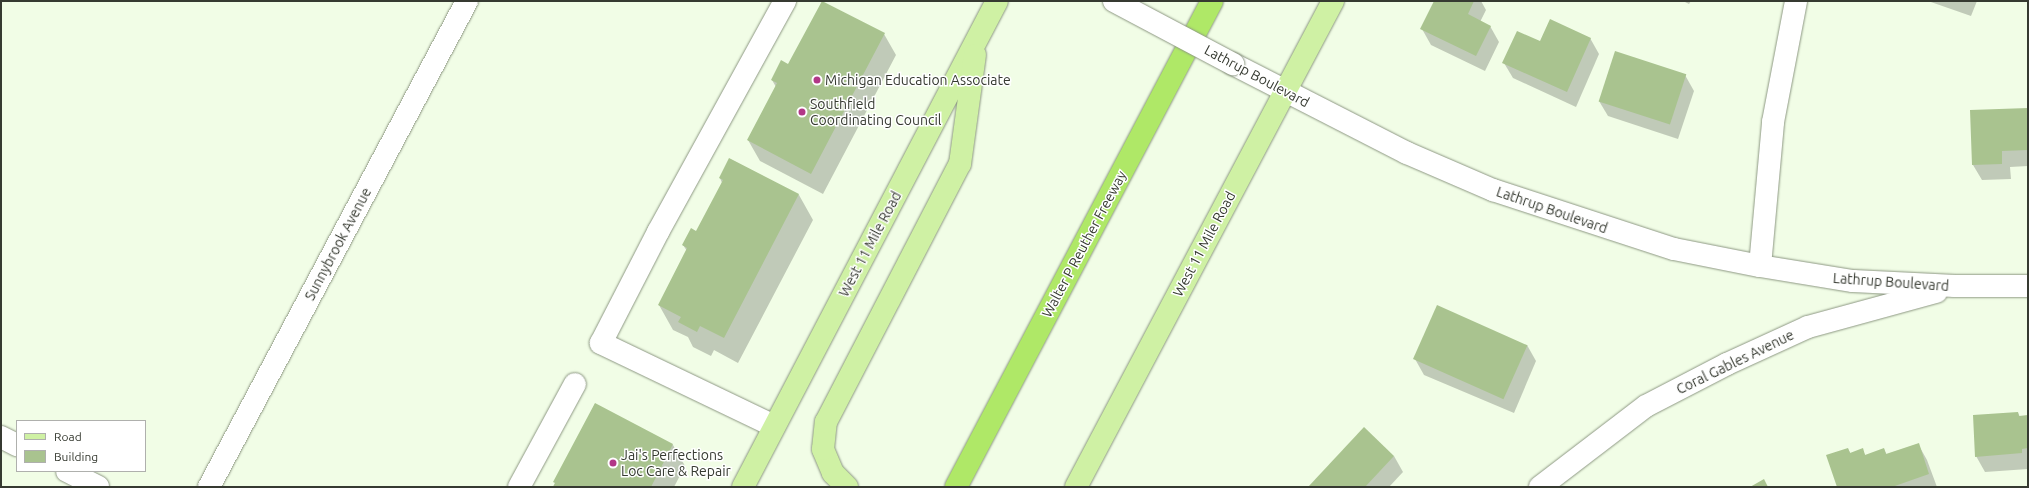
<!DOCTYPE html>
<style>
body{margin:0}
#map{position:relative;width:2029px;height:488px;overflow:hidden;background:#f1fde6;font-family:Ubuntu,sans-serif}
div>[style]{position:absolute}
.shadow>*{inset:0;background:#0003}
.building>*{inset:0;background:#a9c38f;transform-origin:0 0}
.roads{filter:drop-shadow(0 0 1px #8d9883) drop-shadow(0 0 1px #8d9883)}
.minor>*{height:22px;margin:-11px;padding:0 11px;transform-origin:11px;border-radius:11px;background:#fff}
.major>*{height:22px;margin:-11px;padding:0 11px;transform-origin:11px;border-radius:11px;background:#cff1a4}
.highway>*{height:22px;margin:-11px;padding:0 11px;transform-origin:11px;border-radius:11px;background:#afe867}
.bridges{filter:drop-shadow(0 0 1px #8d9883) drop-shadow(0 0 1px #8d9883)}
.minor-bridge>*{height:22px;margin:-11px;padding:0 11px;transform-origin:11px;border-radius:11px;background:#fff}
.dots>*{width:11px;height:11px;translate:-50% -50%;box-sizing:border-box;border:2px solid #fff;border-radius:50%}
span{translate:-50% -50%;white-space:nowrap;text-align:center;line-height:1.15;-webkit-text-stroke:3px #fff;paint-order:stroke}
.street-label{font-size:14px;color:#363a31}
.poi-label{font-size:14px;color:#363a31}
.left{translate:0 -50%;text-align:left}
.frame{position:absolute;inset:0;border:2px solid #363a31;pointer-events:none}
.legend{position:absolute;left:16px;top:420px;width:130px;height:52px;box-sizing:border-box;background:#fff;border:1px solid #afb0ad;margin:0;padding:5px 7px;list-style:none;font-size:12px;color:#363a31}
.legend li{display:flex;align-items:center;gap:8px;height:20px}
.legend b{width:20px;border:1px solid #afb0ad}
</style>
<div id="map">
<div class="shadow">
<i style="clip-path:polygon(1435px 1px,1481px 1px,1486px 10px,1480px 22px,1490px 26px,1499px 42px,1485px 71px,1431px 45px,1422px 29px)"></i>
<i style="clip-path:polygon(1683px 1px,1691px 1px,1689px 4px)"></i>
<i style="clip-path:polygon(1928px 1px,1977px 1px,1971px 16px)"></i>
<i style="clip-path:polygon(884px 34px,896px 55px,823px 194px,760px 161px,748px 140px,776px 87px,772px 80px,789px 66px)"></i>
<i style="clip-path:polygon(1590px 38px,1599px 54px,1576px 107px,1513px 78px,1504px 63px,1541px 43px)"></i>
<i style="clip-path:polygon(1685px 75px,1694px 91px,1678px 139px,1608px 116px,1599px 101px)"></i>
<i style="clip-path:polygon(2028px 109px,2028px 166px,2010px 167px,2011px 179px,1982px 180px,1973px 165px)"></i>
<i style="clip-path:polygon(730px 159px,799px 195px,813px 220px,738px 363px,714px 350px,711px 356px,693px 347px,688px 337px,673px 330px,659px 305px,687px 251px,683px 245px,697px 232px,722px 183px,720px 178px)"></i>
<i style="clip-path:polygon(1527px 345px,1536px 361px,1514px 413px,1424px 375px,1415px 359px)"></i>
<i style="clip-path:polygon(595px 404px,673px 445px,685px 466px,674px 487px,553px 487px)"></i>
<i style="clip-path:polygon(2018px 413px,2020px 417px,2028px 416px,2028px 469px,1985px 472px,1976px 456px)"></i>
<i style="clip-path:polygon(1918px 444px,1927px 460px,1937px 487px,1838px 487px,1848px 449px,1851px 454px,1862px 450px,1866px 456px,1884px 449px,1887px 455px)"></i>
<i style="clip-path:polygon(1394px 456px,1403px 472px,1389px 487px,1310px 487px)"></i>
</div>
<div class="building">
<i style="clip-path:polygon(822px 1px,885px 33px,811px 174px,747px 140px,777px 83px,771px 80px,781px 60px,788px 64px)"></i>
<i style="clip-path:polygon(1434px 1px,1474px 1px,1468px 14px,1491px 26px,1476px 56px,1420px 29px)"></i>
<i style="clip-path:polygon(1550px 19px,1591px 38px,1567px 92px,1502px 63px,1517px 31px,1540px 41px)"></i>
<i style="left:1615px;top:51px;width:75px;height:53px;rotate:18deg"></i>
<i style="clip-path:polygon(2028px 108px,2028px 150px,2002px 151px,2002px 164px,1972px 165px,1970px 110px)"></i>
<i style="clip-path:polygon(729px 158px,799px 194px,724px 338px,700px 326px,697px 332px,678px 322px,681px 317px,658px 305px,687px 248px,682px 245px,691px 228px,696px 231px,723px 180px,719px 178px)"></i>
<i style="left:1437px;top:305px;width:99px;height:59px;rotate:24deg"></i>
<i style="clip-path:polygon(595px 403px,673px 444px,651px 487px,553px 487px,555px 483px,553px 482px)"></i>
<i style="clip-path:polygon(2018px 412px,2019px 416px,2028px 415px,2028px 448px,2022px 449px,2022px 453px,1975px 457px,1973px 415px)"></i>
<i style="clip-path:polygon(1364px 427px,1394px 456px,1365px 487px,1308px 487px)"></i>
<i style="clip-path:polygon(1919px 443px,1929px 474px,1892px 487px,1837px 487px,1826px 455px,1848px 448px,1850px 453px,1863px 448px,1865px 455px,1884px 448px,1886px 454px)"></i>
<i style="clip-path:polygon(1764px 479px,1768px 487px,1750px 487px)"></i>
</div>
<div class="roads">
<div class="minor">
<i style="left:1233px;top:64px;width:195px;rotate:27.1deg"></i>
<i style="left:1407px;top:153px;width:94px;rotate:23.3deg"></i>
<i style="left:1493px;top:190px;width:190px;rotate:18.1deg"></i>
<i style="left:1674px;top:249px;width:88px;rotate:11.2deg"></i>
<i style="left:1760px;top:266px;width:94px;rotate:9.2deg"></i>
<i style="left:1853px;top:281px;width:102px;rotate:2.8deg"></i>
<i style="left:1955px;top:286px;width:73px"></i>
<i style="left:1760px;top:266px;width:145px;rotate:-84.8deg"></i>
<i style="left:1773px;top:122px;width:123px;rotate:-79.2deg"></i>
<i style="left:774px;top:426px;width:192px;rotate:-154.4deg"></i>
<i style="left:601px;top:343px;width:125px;rotate:-62.8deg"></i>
<i style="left:658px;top:232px;width:264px;rotate:-61.2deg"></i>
<i style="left:1px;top:437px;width:18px;rotate:27deg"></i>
<i style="left:67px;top:471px;width:35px;rotate:27deg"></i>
<i style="left:209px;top:487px;width:550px;rotate:-62.04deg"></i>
<i style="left:519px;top:487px;width:117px;rotate:-61.5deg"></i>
<i style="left:1540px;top:487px;width:133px;rotate:-37.4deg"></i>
<i style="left:1646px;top:406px;width:91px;rotate:-27.4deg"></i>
<i style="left:1727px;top:364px;width:89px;rotate:-24.6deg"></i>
<i style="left:1808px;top:327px;width:133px;rotate:-15.3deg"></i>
</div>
<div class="major">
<i style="left:743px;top:487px;width:548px;rotate:-62.41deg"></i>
<i style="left:847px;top:487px;width:20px;rotate:-135deg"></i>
<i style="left:833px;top:473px;width:26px;rotate:-113deg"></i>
<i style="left:823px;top:449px;width:27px;rotate:-84deg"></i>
<i style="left:826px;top:422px;width:291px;rotate:-62.6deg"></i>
<i style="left:960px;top:164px;width:110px;rotate:-82.2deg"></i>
<i style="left:1076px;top:487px;width:550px;rotate:-62.13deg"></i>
</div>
<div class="highway">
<i style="left:956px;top:487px;width:549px;rotate:-62.22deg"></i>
</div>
</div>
<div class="bridges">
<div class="minor-bridge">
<i style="left:1114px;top:1px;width:135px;rotate:27.9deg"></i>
</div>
</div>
<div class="dots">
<i style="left:817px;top:80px;background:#b23787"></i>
<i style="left:802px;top:112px;background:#b23787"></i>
<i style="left:613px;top:463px;background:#b23787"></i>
</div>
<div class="street-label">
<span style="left:1257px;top:76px;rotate:28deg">Lathrup Boulevard</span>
<span style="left:1552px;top:210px;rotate:19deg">Lathrup Boulevard</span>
<span style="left:338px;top:244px;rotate:-62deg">Sunnybrook Avenue</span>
<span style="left:870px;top:244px;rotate:-62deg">West 11 Mile Road</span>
<span style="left:1084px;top:244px;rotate:-62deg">Walter P Reuther Freeway</span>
<span style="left:1204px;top:244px;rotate:-62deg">West 11 Mile Road</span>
<span style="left:1891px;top:282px;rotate:4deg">Lathrup Boulevard</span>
<span style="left:1735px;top:362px;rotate:-26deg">Coral Gables Avenue</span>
</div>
<div class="poi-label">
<span class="left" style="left:825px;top:80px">Michigan Education Associate</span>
<span class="left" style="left:810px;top:112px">Southfield<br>Coordinating Council</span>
<span class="left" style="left:621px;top:463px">Jai's Perfections<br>Loc Care &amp; Repair</span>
</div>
<div class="frame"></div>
<ul class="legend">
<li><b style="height:5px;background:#cff1a4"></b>Road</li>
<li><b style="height:11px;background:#a9c38f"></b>Building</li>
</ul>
</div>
